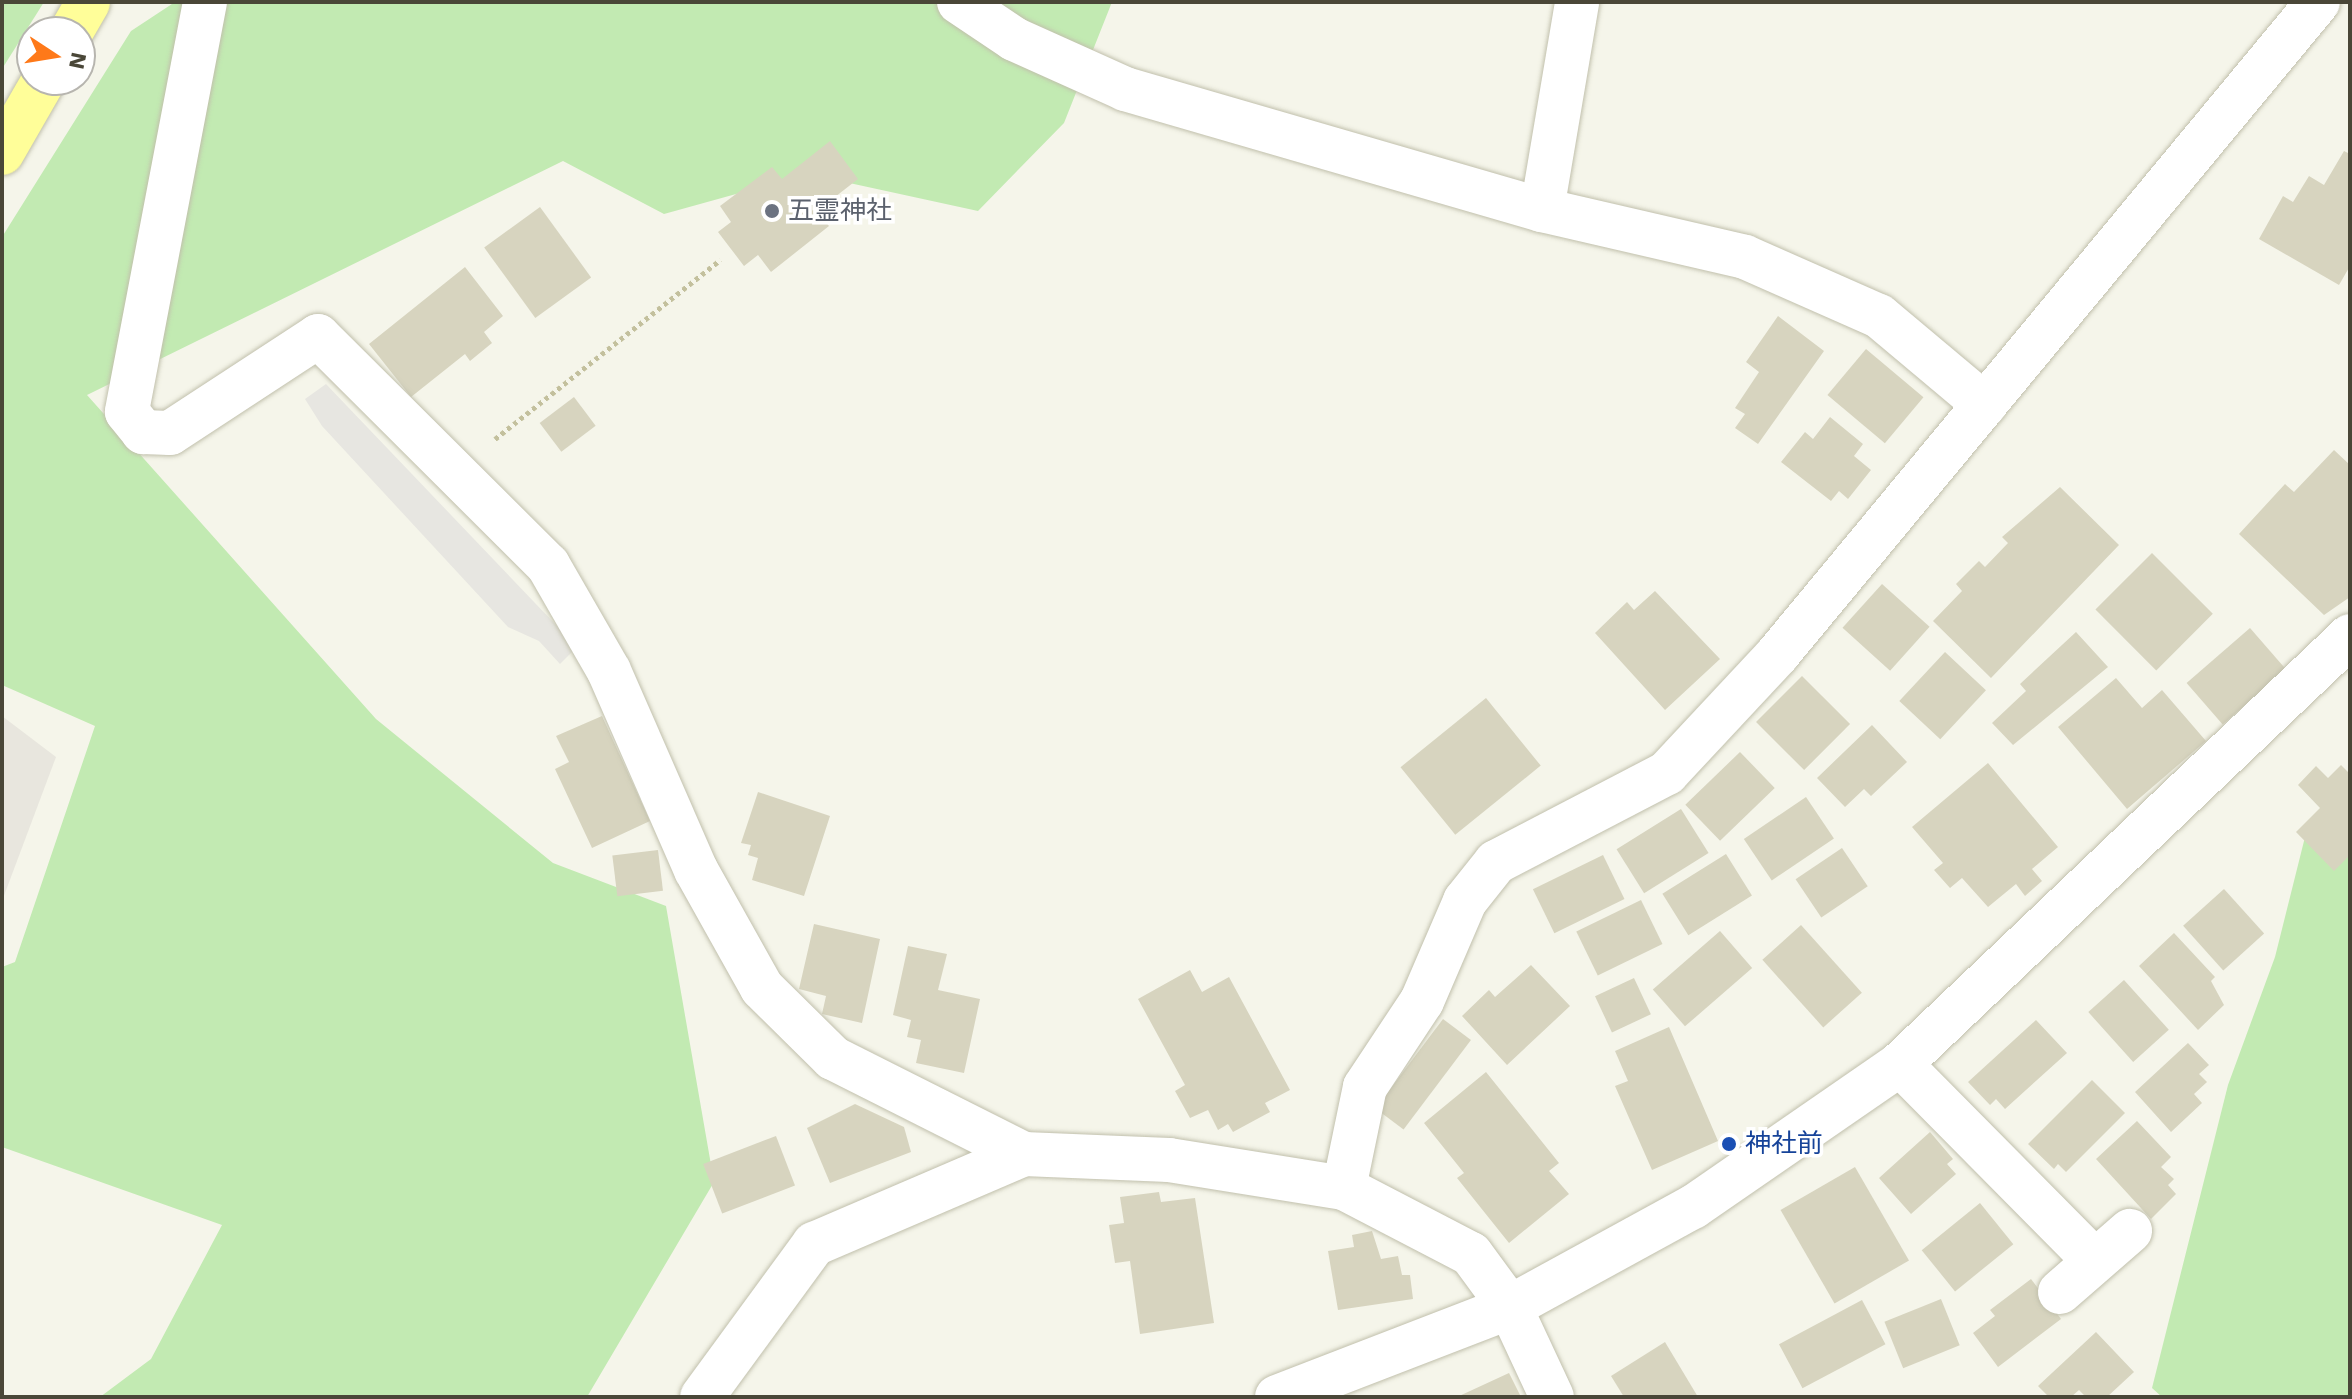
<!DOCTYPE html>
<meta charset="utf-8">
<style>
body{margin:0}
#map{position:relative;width:2352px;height:1399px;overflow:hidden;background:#f5f5ea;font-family:"Work Sans","Noto Sans JP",sans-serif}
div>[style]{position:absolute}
.industrial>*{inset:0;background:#e8e6de}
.green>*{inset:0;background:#c2eab2}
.parking>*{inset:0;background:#e7e6e1}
.building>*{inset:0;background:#d7d4bf;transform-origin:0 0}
.path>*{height:5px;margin-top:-2.5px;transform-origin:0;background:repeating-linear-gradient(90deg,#c3c09d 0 4px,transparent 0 8px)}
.roads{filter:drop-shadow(0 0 2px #c1c0ac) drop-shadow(0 0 2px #c1c0ac)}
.minor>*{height:44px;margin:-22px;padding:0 22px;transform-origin:22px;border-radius:22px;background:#fff}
.major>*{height:44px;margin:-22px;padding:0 22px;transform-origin:22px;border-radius:22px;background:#fffe99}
.dots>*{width:22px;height:22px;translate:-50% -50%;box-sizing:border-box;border:4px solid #fff;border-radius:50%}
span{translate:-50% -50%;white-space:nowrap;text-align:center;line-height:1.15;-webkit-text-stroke:7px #fff;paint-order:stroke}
.worship-label{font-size:26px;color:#5b616d}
.left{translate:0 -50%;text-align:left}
.transit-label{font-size:26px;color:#164399}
.frame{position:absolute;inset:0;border:4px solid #4a4738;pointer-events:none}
.north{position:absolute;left:16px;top:16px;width:80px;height:80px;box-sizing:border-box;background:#fff;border:2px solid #b7b5af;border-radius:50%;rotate:102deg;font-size:22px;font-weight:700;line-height:32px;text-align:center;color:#4a4738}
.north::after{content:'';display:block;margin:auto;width:28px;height:36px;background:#fe7919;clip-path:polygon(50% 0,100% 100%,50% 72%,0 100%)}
</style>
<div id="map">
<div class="industrial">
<i style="clip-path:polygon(2px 716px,56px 757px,2px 901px)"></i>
</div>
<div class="green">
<i style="clip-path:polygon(2px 2px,44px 2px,2px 69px)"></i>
<i style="clip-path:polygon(175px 2px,1112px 2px,1064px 123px,978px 211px,808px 174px,664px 214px,563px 161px,87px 395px,376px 719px,553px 863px,666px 906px,714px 1182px,587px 1397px,100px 1397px,151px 1359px,222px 1225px,2px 1147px,2px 967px,15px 962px,95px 726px,2px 685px,2px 237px,131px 31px)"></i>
<i style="clip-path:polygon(2350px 778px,2350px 1397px,2162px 1397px,2152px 1388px,2228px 1085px,2275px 957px,2308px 825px)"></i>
</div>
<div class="parking">
<i style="clip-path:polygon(326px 384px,577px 647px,560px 664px,539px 641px,508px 627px,322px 426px,305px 399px)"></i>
</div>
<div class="building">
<i style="clip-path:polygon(830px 141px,858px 179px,817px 211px,829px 226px,771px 272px,758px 255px,744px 266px,718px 232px,731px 222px,720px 206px,772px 167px,782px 179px)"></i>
<i style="clip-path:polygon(2344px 151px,2350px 154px,2350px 266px,2339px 285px,2259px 239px,2283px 196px,2293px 202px,2309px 176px,2324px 185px)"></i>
<i style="left:540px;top:207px;width:87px;height:69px;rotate:54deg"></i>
<i style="clip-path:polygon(465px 267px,503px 316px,484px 332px,492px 343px,470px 361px,465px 354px,411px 397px,369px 344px)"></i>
<i style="clip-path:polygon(1778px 316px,1824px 351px,1758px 444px,1735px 428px,1745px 414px,1735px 408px,1759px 372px,1746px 362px)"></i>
<i style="left:1866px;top:349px;width:75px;height:60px;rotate:40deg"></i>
<i style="left:574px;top:397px;width:36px;height:43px;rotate:53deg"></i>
<i style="clip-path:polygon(1830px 417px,1863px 444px,1854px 456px,1871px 470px,1848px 499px,1839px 491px,1831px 501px,1781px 462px,1805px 432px,1813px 439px)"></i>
<i style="clip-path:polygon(2334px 450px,2350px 465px,2350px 597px,2324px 615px,2239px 534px,2285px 484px,2294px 492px)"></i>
<i style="clip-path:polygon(2060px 487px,2119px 545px,1991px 678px,1933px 621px,1962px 591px,1956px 584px,1979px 561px,1985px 567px,2008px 543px,2002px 537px)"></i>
<i style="left:2152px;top:553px;width:86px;height:80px;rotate:45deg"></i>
<i style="left:1882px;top:584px;width:64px;height:59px;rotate:42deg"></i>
<i style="clip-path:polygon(1655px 591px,1720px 659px,1665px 710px,1595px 633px,1627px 602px,1634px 610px)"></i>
<i style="left:2250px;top:628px;width:55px;height:84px;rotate:49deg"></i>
<i style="clip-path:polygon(2076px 632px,2108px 667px,2013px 745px,1992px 723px,2026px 691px,2020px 684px)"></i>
<i style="left:1945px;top:652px;width:56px;height:67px;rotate:43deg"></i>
<i style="left:1802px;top:676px;width:68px;height:65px;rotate:45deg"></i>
<i style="clip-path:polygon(2116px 678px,2142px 708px,2162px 690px,2206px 741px,2127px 809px,2058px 727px)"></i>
<i style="left:1486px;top:698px;width:87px;height:110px;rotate:51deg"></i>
<i style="clip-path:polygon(602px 716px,650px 821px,592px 848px,555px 769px,569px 762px,556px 736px)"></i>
<i style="clip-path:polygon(1872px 725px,1907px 762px,1871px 796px,1864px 789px,1845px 807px,1817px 778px)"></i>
<i style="left:1740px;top:752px;width:50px;height:76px;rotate:46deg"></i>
<i style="clip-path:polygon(1988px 763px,2058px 847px,2032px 869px,2042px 881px,2025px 896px,2016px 884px,1988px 907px,1962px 878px,1950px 888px,1934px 870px,1943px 863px,1912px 827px)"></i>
<i style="clip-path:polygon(2341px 765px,2350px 774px,2350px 855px,2334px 871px,2296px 832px,2320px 808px,2298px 785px,2316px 766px,2328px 778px)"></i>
<i style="clip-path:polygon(758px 792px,830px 816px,804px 896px,752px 880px,758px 858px,748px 855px,751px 845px,741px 843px)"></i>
<i style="left:1806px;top:797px;width:50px;height:75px;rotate:56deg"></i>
<i style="left:1681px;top:809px;width:52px;height:76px;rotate:58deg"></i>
<i style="left:1842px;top:848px;width:46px;height:56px;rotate:56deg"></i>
<i style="left:658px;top:850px;width:41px;height:46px;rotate:83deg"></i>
<i style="left:1726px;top:854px;width:49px;height:75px;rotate:58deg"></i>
<i style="left:1603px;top:855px;width:49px;height:78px;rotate:64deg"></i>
<i style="left:2224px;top:889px;width:60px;height:55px;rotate:48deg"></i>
<i style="left:1641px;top:900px;width:49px;height:72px;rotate:64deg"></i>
<i style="clip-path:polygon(814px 924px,880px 939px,862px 1023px,822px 1014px,826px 996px,799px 989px)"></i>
<i style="left:1801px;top:925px;width:91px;height:52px;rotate:48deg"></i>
<i style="left:1720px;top:931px;width:49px;height:89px;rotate:49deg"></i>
<i style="clip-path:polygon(2174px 933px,2215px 977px,2211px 981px,2224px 1005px,2198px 1030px,2139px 966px)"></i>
<i style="clip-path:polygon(908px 946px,947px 954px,938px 990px,980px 999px,964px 1073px,916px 1063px,921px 1040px,907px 1037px,911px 1020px,893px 1015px)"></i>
<i style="clip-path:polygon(1531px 965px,1570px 1006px,1507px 1065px,1462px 1016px,1489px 990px,1495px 997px)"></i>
<i style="clip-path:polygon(1190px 970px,1202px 992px,1229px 977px,1290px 1090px,1265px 1103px,1270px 1112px,1233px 1132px,1228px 1124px,1218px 1130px,1208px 1110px,1190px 1118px,1175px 1091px,1185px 1085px,1138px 999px)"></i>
<i style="left:1634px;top:978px;width:40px;height:43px;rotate:65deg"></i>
<i style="left:2124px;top:980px;width:67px;height:48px;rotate:48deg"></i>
<i style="left:1443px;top:1019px;width:35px;height:112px;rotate:37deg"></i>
<i style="clip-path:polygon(2036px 1020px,2067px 1053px,2005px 1109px,1996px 1099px,1990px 1105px,1968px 1082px)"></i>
<i style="clip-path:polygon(1669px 1027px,1718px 1141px,1652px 1170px,1615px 1086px,1628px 1081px,1615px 1051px)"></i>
<i style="clip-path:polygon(2188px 1043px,2209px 1065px,2199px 1074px,2207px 1082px,2194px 1094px,2202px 1103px,2171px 1132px,2135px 1092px)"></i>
<i style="clip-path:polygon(1486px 1072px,1559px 1163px,1549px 1171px,1569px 1194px,1509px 1243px,1457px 1178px,1464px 1173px,1424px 1123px)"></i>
<i style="clip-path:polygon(2092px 1080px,2125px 1113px,2066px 1172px,2058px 1164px,2054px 1169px,2028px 1144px)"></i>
<i style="clip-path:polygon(855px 1104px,904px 1127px,911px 1152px,830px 1183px,807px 1128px)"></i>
<i style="clip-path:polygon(2137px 1121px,2171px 1157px,2161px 1167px,2174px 1179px,2168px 1185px,2176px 1194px,2151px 1219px,2096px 1159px)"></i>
<i style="clip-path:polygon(1930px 1132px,1953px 1159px,1947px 1164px,1956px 1174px,1911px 1214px,1879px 1178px)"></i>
<i style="left:776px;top:1136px;width:53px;height:78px;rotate:69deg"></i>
<i style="left:1855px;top:1167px;width:108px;height:86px;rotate:60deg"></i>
<i style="clip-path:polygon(1159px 1192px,1161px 1202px,1195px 1198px,1214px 1323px,1140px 1334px,1130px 1261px,1115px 1263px,1109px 1225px,1124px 1223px,1120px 1197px)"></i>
<i style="left:1980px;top:1203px;width:53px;height:75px;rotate:51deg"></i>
<i style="clip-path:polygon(1372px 1231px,1381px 1259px,1398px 1256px,1402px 1275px,1410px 1275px,1413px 1299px,1338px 1310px,1328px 1251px,1354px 1247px,1352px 1235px)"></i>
<i style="clip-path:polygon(2031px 1279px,2061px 1319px,1998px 1367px,1973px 1333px,1995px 1316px,1990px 1310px)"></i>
<i style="left:1941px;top:1299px;width:50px;height:61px;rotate:68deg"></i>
<i style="left:1862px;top:1300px;width:50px;height:94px;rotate:62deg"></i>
<i style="clip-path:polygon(2096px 1332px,2134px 1372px,2107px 1397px,2086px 1397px,2079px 1390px,2071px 1397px,2049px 1397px,2038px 1386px)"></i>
<i style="clip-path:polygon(1665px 1342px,1698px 1397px,1624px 1397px,1611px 1376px)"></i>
<i style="clip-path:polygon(1509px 1373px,1521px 1397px,1457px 1397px)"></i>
</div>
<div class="path">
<i style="left:495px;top:439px;width:288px;rotate:-38.5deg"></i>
</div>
<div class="roads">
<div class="minor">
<i style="left:205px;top:2px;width:417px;rotate:100.8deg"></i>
<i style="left:127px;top:412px;width:26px;rotate:51deg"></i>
<i style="left:143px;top:432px;width:27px;rotate:2deg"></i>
<i style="left:170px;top:433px;width:177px;rotate:-33.2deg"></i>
<i style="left:318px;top:336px;width:325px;rotate:44.9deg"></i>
<i style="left:548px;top:565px;width:122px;rotate:60.1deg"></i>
<i style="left:609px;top:671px;width:217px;rotate:66.4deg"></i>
<i style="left:696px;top:870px;width:135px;rotate:60.8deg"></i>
<i style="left:762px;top:988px;width:100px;rotate:44.6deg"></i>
<i style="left:833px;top:1058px;width:214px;rotate:26.7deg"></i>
<i style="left:1024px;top:1154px;width:145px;rotate:2.4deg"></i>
<i style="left:1169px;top:1160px;width:177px;rotate:9.1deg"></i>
<i style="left:1344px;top:1188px;width:143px;rotate:27.5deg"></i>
<i style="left:1471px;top:1254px;width:66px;rotate:53.7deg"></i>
<i style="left:1510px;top:1307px;width:99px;rotate:65deg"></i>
<i style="left:959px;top:2px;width:66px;rotate:33.9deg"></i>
<i style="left:1014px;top:39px;width:122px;rotate:24.2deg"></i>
<i style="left:1125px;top:89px;width:434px;rotate:16.2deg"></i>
<i style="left:1542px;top:210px;width:208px;rotate:13deg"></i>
<i style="left:1745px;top:257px;width:146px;rotate:23.8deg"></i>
<i style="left:1879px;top:316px;width:138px;rotate:40deg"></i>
<i style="left:1542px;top:210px;width:211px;rotate:-80.4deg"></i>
<i style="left:1900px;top:1064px;width:274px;rotate:45.3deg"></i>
<i style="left:1344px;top:1188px;width:103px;rotate:-78.3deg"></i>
<i style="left:1365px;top:1087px;width:103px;rotate:-56.5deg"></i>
<i style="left:1422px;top:1001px;width:109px;rotate:-66.7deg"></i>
<i style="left:1465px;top:901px;width:50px;rotate:-51.5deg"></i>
<i style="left:1496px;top:862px;width:193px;rotate:-27.5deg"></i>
<i style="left:1667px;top:773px;width:161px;rotate:-47deg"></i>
<i style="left:1777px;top:655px;width:848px;rotate:-50.36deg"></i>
<i style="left:2060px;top:1292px;width:93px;rotate:-41.1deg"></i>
<i style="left:702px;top:1397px;width:190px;rotate:-53.8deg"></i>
<i style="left:814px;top:1244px;width:228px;rotate:-23.2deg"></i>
<i style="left:1277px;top:1397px;width:250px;rotate:-21.1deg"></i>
<i style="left:1510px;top:1307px;width:209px;rotate:-28.7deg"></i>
<i style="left:1693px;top:1207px;width:252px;rotate:-34.6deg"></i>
<i style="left:1900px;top:1064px;width:621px;rotate:-43.56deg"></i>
</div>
<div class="major">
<i style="left:71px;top:32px;width:34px;rotate:-60deg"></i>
<i style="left:2px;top:153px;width:84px;rotate:-60.1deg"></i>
</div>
</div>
<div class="dots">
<i style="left:772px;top:211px;background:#6b7280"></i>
<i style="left:1729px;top:1144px;background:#1a4fb4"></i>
</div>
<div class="worship-label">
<span class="left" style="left:788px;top:211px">五霊神社</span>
</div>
<div class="transit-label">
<span class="left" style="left:1745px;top:1144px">神社前</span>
</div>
<div class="frame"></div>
<div class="north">N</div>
</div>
